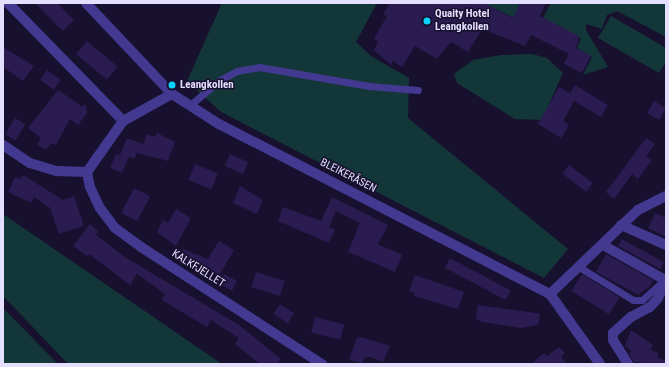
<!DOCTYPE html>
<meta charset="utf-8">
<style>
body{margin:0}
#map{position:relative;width:669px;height:367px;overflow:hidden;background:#18102f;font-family:"Roboto Condensed",sans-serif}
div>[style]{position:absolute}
.green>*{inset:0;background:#133739}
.building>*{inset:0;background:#2a1b51;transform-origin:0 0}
.service>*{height:7px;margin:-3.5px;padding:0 3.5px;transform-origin:3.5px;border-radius:3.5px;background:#433990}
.minor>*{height:10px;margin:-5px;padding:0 5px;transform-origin:5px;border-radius:5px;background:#433990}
.dots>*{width:11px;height:11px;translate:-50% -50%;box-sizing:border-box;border:2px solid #18102f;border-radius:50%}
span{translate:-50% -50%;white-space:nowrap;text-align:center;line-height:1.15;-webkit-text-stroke:3px #18102f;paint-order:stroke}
.poi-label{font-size:11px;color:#e4deff;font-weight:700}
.left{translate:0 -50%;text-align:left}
.street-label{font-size:11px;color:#e4deff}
.frame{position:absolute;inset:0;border:4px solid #e4deff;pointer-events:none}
</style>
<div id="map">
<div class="green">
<i style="clip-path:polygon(222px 3px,377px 3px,356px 42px,371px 56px,409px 78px,408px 118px,568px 249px,544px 278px,221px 112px,187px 81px)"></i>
<i style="clip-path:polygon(483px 3px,526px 3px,517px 19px)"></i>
<i style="clip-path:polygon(551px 3px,666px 3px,666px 37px,617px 11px,607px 15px,602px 29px,586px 24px,586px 30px,608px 67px,583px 75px,592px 57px,577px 48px,581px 39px,542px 20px)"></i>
<i style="clip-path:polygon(611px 16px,666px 48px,666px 62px,659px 73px,598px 38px)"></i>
<i style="clip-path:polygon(532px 54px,547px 58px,563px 73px,542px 120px,515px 119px,457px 83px,454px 74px,473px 60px,501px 55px)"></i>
<i style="clip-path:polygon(3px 214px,222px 364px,68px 364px,3px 296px)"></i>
<i style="clip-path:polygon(3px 308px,58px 364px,3px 364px)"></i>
</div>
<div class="building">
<i style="clip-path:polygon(35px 3px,57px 3px,74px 20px,63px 31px)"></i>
<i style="clip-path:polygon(390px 3px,484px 3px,513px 18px,520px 3px,546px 3px,540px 16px,579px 36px,576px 48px,591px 56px,582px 73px,564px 64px,569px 54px,531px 35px,525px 46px,482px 29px,468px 52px,451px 42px,437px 59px,415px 46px,402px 67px,393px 61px,391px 65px,374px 50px,378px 42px,374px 39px,387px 16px,383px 15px)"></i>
<i style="left:87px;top:41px;width:40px;height:17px;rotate:40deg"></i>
<i style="clip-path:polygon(3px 47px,34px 66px,23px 81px,3px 67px)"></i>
<i style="left:47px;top:70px;width:17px;height:12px;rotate:36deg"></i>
<i style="clip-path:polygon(575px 85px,608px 105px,601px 117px,574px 101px,563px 121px,569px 125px,561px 138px,538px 124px,559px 87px,570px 93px)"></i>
<i style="clip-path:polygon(58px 90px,81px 106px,86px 105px,87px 113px,78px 125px,70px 119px,56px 145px,52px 143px,45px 150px,37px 144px,41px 138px,28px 128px)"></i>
<i style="left:654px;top:101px;width:14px;height:14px;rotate:30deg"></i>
<i style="left:15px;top:118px;width:12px;height:19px;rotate:31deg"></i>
<i style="clip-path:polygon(157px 133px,175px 142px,168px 161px,137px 153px,134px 159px,129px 157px,122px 173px,110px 168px,116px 154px,120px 155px,127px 138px,143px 144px,147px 134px,155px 137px)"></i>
<i style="clip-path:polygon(646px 138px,655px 144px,646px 156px,652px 160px,638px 179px,632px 174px,614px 199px,606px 192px)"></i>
<i style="left:230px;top:154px;width:20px;height:13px;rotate:24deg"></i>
<i style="left:195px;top:164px;width:25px;height:17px;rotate:23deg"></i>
<i style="left:569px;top:165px;width:30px;height:11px;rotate:37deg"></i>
<i style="clip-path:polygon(23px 175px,63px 200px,74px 196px,84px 226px,59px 234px,50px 208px,34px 197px,31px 203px,8px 192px,15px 177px,20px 179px)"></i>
<i style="clip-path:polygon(240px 186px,263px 200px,257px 214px,233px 203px)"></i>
<i style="left:134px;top:188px;width:18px;height:28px;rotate:27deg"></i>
<i style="clip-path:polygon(332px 197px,388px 225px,378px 244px,402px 255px,395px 272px,348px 252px,360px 223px,336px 211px,329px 227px,335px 230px,329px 243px,278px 221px,283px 207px,321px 221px)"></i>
<i style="clip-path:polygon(176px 209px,191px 218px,176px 246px,157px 232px,163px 220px,168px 223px)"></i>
<i style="clip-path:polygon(655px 213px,666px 218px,666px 237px,648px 228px)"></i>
<i style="clip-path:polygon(90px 224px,98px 231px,96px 235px,125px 257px,239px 325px,281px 359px,277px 364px,260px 364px,235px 344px,239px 338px,211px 320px,207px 327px,162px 300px,165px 294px,137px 274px,130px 285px,89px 254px,87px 256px,73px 246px)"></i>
<i style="left:622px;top:239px;width:48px;height:8px;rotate:29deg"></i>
<i style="clip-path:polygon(219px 241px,234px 250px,219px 276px,192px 260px,190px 265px,178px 261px,183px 249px,208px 259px)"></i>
<i style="clip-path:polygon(606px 254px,653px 280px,649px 287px,638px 295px,596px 272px)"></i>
<i style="left:450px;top:258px;width:69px;height:11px;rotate:28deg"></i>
<i style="left:256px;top:272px;width:30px;height:16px;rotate:17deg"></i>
<i style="left:224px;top:274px;width:15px;height:11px;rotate:28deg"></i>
<i style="left:582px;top:274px;width:44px;height:20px;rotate:32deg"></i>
<i style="clip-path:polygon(415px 275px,464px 292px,458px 309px,414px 296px,415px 293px,409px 291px)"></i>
<i style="left:280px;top:304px;width:17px;height:12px;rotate:33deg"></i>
<i style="clip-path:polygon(478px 305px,536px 313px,540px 314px,538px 325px,521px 328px,482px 322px,476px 319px)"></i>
<i style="left:315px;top:317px;width:30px;height:16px;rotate:14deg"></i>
<i style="clip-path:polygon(631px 330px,653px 345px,651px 350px,659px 353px,657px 357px,666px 361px,666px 364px,634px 362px,629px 354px,631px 351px,625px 346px)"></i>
<i style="clip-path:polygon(361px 337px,390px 346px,383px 362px,370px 357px,365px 357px,362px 364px,349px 359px,357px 338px)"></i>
<i style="clip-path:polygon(559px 347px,565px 353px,561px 357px,567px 364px,531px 364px,544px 353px,547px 356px)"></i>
</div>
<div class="service">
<i style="left:189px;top:106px;width:40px;rotate:-40deg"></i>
<i style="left:220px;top:80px;width:19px;rotate:-28deg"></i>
<i style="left:237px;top:71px;width:22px;rotate:-10deg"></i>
<i style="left:259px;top:67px;width:112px;rotate:9.8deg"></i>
<i style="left:369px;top:86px;width:49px;rotate:4.7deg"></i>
<i style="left:579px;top:267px;width:63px;rotate:31.4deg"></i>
<i style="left:633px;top:300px;width:9px"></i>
<i style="left:642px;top:300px;width:28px;rotate:-42deg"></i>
</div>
<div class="minor">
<i style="left:8px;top:3px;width:165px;rotate:45.7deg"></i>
<i style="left:86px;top:3px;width:125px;rotate:46.6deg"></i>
<i style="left:172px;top:94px;width:56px;rotate:32.6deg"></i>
<i style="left:219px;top:124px;width:372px;rotate:27.2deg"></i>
<i style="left:550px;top:294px;width:86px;rotate:54.5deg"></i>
<i style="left:3px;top:145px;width:32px;rotate:34deg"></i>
<i style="left:30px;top:163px;width:28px;rotate:17deg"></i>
<i style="left:57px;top:171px;width:30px;rotate:2deg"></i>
<i style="left:87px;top:172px;width:62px;rotate:-54.8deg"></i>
<i style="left:123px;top:121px;width:56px;rotate:-28.9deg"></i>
<i style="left:87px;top:172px;width:15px;rotate:79deg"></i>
<i style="left:90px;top:187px;width:23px;rotate:65deg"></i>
<i style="left:100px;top:208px;width:25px;rotate:53deg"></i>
<i style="left:115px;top:228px;width:32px;rotate:36deg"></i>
<i style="left:141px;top:247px;width:216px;rotate:32.9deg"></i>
<i style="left:621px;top:225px;width:49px;rotate:24deg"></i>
<i style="left:603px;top:245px;width:71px;rotate:29.4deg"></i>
<i style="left:550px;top:294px;width:122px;rotate:-43.7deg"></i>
<i style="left:638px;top:210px;width:31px;rotate:-27deg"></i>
<i style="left:628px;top:364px;width:28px;rotate:-122deg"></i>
<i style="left:613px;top:340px;width:7px;rotate:-90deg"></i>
<i style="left:613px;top:333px;width:24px;rotate:-42deg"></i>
<i style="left:631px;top:317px;width:21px;rotate:-28deg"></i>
<i style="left:650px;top:307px;width:12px;rotate:-48deg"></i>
<i style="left:658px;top:298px;width:21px;rotate:-67deg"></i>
</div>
<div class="dots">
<i style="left:427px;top:21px;background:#0ad2ff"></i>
<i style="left:172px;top:85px;background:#0ad2ff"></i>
</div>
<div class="poi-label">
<span class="left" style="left:435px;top:21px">Quaity Hotel<br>Leangkollen</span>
<span class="left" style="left:180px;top:85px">Leangkollen</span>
</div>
<div class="street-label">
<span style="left:348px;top:176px;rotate:27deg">BLEIKERÅSEN</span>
<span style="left:198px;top:269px;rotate:32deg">KALKFJELLET</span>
</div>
<div class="frame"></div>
</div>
